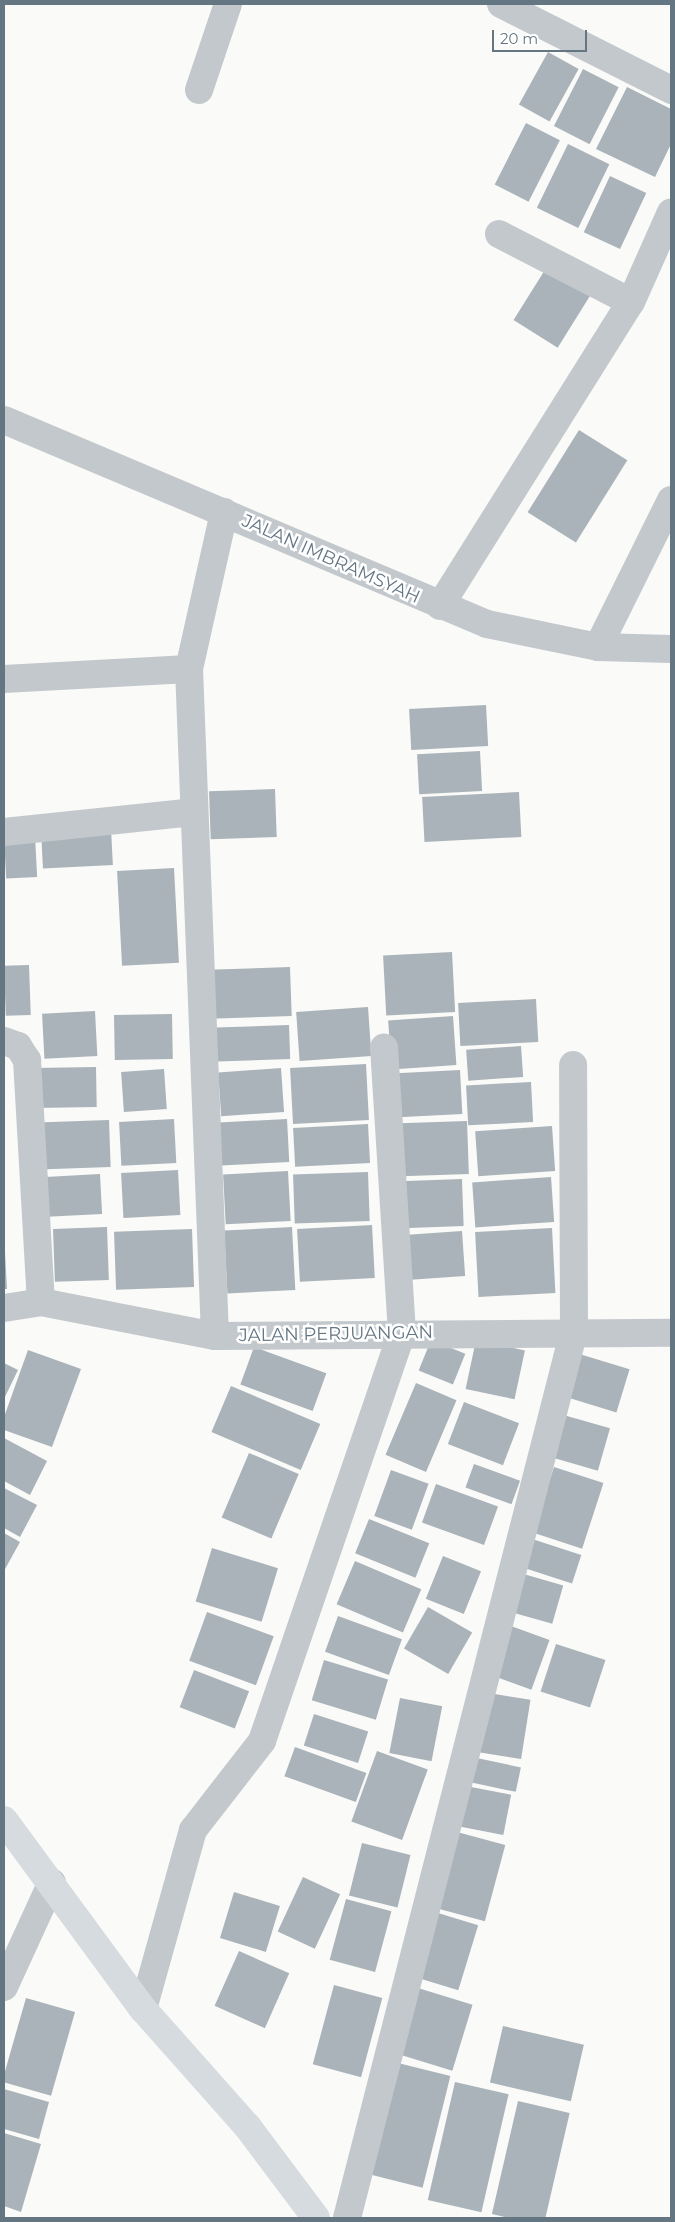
<!DOCTYPE html>
<style>
body{margin:0}
#map{position:relative;width:675px;height:2222px;overflow:hidden;background:#fafaf8;font-family:Montserrat,sans-serif}
div>[style]{position:absolute}
.building>*{inset:0;background:#aab3b9;transform-origin:0 0}
.minor>*{height:28px;margin:-14px;padding:0 14px;transform-origin:14px;border-radius:14px;background:#c3c8cc}
.primary>*{height:28px;margin:-14px;padding:0 14px;transform-origin:14px;border-radius:14px;background:#d6dbdf}
span{translate:-50% -50%;white-space:nowrap;text-align:center;line-height:1.15;-webkit-text-stroke:5px #fff;paint-order:stroke}
.street-label{font-size:18px;color:#657683}
.frame{position:absolute;inset:0;border:5px solid #657683;pointer-events:none}
.scale{position:absolute;left:492px;top:30px;width:95px;height:22px;box-sizing:border-box;border:2px solid #657683;border-top:0;padding-left:6px;font-size:15px;line-height:18px;white-space:nowrap;color:#657683;-webkit-text-stroke:4px #fff;paint-order:stroke}
</style>
<div id="map">
<div class="building">
<i style="left:548px;top:52px;width:35px;height:60px;rotate:29deg"></i>
<i style="left:583px;top:69px;width:40px;height:64px;rotate:27deg"></i>
<i style="clip-path:polygon(627px 87px,671px 109px,671px 144px,655px 177px,596px 149px)"></i>
<i style="left:526px;top:123px;width:38px;height:69px;rotate:27deg"></i>
<i style="left:568px;top:144px;width:46px;height:71px;rotate:26deg"></i>
<i style="left:610px;top:176px;width:40px;height:62px;rotate:25deg"></i>
<i style="left:548px;top:265px;width:52px;height:65px;rotate:32deg"></i>
<i style="left:579px;top:430px;width:57px;height:97px;rotate:32deg"></i>
<i style="left:486px;top:705px;width:41px;height:77px;rotate:87deg"></i>
<i style="left:480px;top:751px;width:40px;height:63px;rotate:87deg"></i>
<i style="left:275px;top:789px;width:48px;height:66px;rotate:88deg"></i>
<i style="left:519px;top:792px;width:45px;height:97px;rotate:87deg"></i>
<i style="left:111px;top:829px;width:36px;height:70px;rotate:87deg"></i>
<i style="left:35px;top:836px;width:41px;height:31px;rotate:87deg"></i>
<i style="left:174px;top:868px;width:95px;height:57px;rotate:87deg"></i>
<i style="left:452px;top:952px;width:60px;height:69px;rotate:87deg"></i>
<i style="left:29px;top:965px;width:50px;height:25px;rotate:88deg"></i>
<i style="left:290px;top:967px;width:49px;height:82px;rotate:88deg"></i>
<i style="left:536px;top:999px;width:43px;height:78px;rotate:87deg"></i>
<i style="left:368px;top:1007px;width:49px;height:72px;rotate:86deg"></i>
<i style="left:95px;top:1011px;width:45px;height:53px;rotate:87deg"></i>
<i style="left:172px;top:1014px;width:45px;height:58px;rotate:89deg"></i>
<i style="left:453px;top:1016px;width:49px;height:65px;rotate:86deg"></i>
<i style="left:289px;top:1025px;width:34px;height:73px;rotate:88deg"></i>
<i style="left:521px;top:1046px;width:31px;height:55px;rotate:86deg"></i>
<i style="left:366px;top:1064px;width:56px;height:76px;rotate:87deg"></i>
<i style="left:96px;top:1067px;width:40px;height:62px;rotate:89deg"></i>
<i style="left:281px;top:1068px;width:44px;height:63px;rotate:86deg"></i>
<i style="left:164px;top:1069px;width:40px;height:43px;rotate:86deg"></i>
<i style="left:460px;top:1070px;width:44px;height:69px;rotate:87deg"></i>
<i style="left:531px;top:1082px;width:40px;height:65px;rotate:87deg"></i>
<i style="left:174px;top:1119px;width:44px;height:55px;rotate:87deg"></i>
<i style="left:287px;top:1119px;width:43px;height:68px;rotate:87deg"></i>
<i style="left:109px;top:1120px;width:47px;height:72px;rotate:88deg"></i>
<i style="left:467px;top:1121px;width:53px;height:75px;rotate:88deg"></i>
<i style="left:368px;top:1124px;width:39px;height:75px;rotate:87deg"></i>
<i style="left:552px;top:1126px;width:45px;height:77px;rotate:86deg"></i>
<i style="left:178px;top:1170px;width:45px;height:57px;rotate:87deg"></i>
<i style="left:288px;top:1171px;width:50px;height:65px;rotate:87deg"></i>
<i style="left:368px;top:1172px;width:49px;height:75px;rotate:88deg"></i>
<i style="left:100px;top:1174px;width:40px;height:55px;rotate:87deg"></i>
<i style="left:551px;top:1177px;width:45px;height:79px;rotate:86deg"></i>
<i style="left:462px;top:1179px;width:47px;height:62px;rotate:88deg"></i>
<i style="left:372px;top:1225px;width:53px;height:75px;rotate:87deg"></i>
<i style="left:107px;top:1227px;width:53px;height:54px;rotate:88deg"></i>
<i style="left:292px;top:1227px;width:63px;height:68px;rotate:87deg"></i>
<i style="left:552px;top:1228px;width:65px;height:77px;rotate:87deg"></i>
<i style="left:192px;top:1229px;width:58px;height:78px;rotate:88deg"></i>
<i style="left:462px;top:1231px;width:45px;height:58px;rotate:86deg"></i>
<i style="clip-path:polygon(4px 1252px,5px 1252px,7px 1289px,4px 1289px)"></i>
<i style="left:431px;top:1340px;width:37px;height:33px;rotate:22deg"></i>
<i style="left:476px;top:1340px;width:50px;height:50px;rotate:12deg"></i>
<i style="left:254px;top:1347px;width:77px;height:40px;rotate:20deg"></i>
<i style="clip-path:polygon(28px 1350px,81px 1369px,52px 1447px,4px 1430px,4px 1417px)"></i>
<i style="left:576px;top:1353px;width:56px;height:45px;rotate:17deg"></i>
<i style="clip-path:polygon(4px 1363px,18px 1370px,4px 1399px)"></i>
<i style="left:416px;top:1383px;width:44px;height:78px;rotate:23deg"></i>
<i style="left:231px;top:1386px;width:97px;height:50px;rotate:23deg"></i>
<i style="left:464px;top:1402px;width:59px;height:45px;rotate:21deg"></i>
<i style="left:560px;top:1414px;width:52px;height:44px;rotate:16deg"></i>
<i style="clip-path:polygon(4px 1438px,47px 1461px,30px 1495px,4px 1481px)"></i>
<i style="left:249px;top:1453px;width:54px;height:70px;rotate:23deg"></i>
<i style="left:474px;top:1464px;width:49px;height:25px;rotate:20deg"></i>
<i style="left:554px;top:1467px;width:52px;height:69px;rotate:18deg"></i>
<i style="left:391px;top:1470px;width:40px;height:49px;rotate:20deg"></i>
<i style="left:436px;top:1484px;width:66px;height:41px;rotate:20deg"></i>
<i style="clip-path:polygon(4px 1488px,37px 1505px,20px 1537px,4px 1528px)"></i>
<i style="left:369px;top:1519px;width:65px;height:37px;rotate:22deg"></i>
<i style="clip-path:polygon(4px 1533px,20px 1542px,4px 1571px)"></i>
<i style="left:529px;top:1538px;width:55px;height:30px;rotate:18deg"></i>
<i style="left:212px;top:1548px;width:69px;height:56px;rotate:17deg"></i>
<i style="left:443px;top:1556px;width:41px;height:46px;rotate:22deg"></i>
<i style="left:355px;top:1561px;width:72px;height:47px;rotate:23deg"></i>
<i style="left:520px;top:1573px;width:45px;height:40px;rotate:16deg"></i>
<i style="left:428px;top:1607px;width:51px;height:48px;rotate:30deg"></i>
<i style="left:207px;top:1612px;width:71px;height:52px;rotate:20deg"></i>
<i style="left:338px;top:1616px;width:68px;height:38px;rotate:20deg"></i>
<i style="left:511px;top:1626px;width:41px;height:53px;rotate:20deg"></i>
<i style="left:556px;top:1644px;width:52px;height:50px;rotate:18deg"></i>
<i style="left:324px;top:1660px;width:67px;height:42px;rotate:17deg"></i>
<i style="left:194px;top:1670px;width:59px;height:40px;rotate:21deg"></i>
<i style="left:488px;top:1693px;width:43px;height:60px;rotate:9deg"></i>
<i style="left:400px;top:1698px;width:43px;height:56px;rotate:11deg"></i>
<i style="left:314px;top:1714px;width:57px;height:33px;rotate:18deg"></i>
<i style="left:295px;top:1747px;width:76px;height:31px;rotate:20deg"></i>
<i style="left:377px;top:1751px;width:54px;height:75px;rotate:20deg"></i>
<i style="left:472px;top:1757px;width:50px;height:25px;rotate:12deg"></i>
<i style="left:466px;top:1786px;width:46px;height:41px;rotate:11deg"></i>
<i style="left:457px;top:1832px;width:50px;height:79px;rotate:15deg"></i>
<i style="left:362px;top:1843px;width:50px;height:54px;rotate:14deg"></i>
<i style="left:303px;top:1877px;width:41px;height:60px;rotate:25deg"></i>
<i style="left:234px;top:1892px;width:48px;height:48px;rotate:17deg"></i>
<i style="left:346px;top:1899px;width:47px;height:63px;rotate:15deg"></i>
<i style="left:438px;top:1913px;width:42px;height:68px;rotate:17deg"></i>
<i style="left:239px;top:1951px;width:55px;height:60px;rotate:24deg"></i>
<i style="left:334px;top:1985px;width:50px;height:82px;rotate:15deg"></i>
<i style="left:418px;top:1988px;width:57px;height:69px;rotate:17deg"></i>
<i style="left:26px;top:1998px;width:51px;height:87px;rotate:16deg"></i>
<i style="left:503px;top:2026px;width:83px;height:58px;rotate:13deg"></i>
<i style="left:398px;top:2063px;width:54px;height:115px;rotate:14deg"></i>
<i style="left:455px;top:2082px;width:55px;height:121px;rotate:13deg"></i>
<i style="clip-path:polygon(4px 2089px,49px 2102px,39px 2139px,4px 2129px)"></i>
<i style="left:518px;top:2101px;width:53px;height:116px;rotate:13deg"></i>
<i style="clip-path:polygon(4px 2133px,41px 2144px,21px 2212px,4px 2206px)"></i>
</div>
<div class="minor">
<i style="left:501px;top:4px;width:191px;rotate:26.8deg"></i>
<i style="left:199px;top:90px;width:91px;rotate:-71.4deg"></i>
<i style="left:499px;top:234px;width:148px;rotate:27.3deg"></i>
<i style="left:4px;top:420px;width:524px;rotate:22.9deg"></i>
<i style="left:487px;top:624px;width:113px;rotate:11.7deg"></i>
<i style="left:598px;top:647px;width:73px;rotate:1.6deg"></i>
<i style="left:440px;top:606px;width:359px;rotate:-57.9deg"></i>
<i style="left:631px;top:302px;width:98px;rotate:-66deg"></i>
<i style="left:598px;top:647px;width:164px;rotate:-63.6deg"></i>
<i style="left:4px;top:679px;width:185px;rotate:-3.1deg"></i>
<i style="left:4px;top:832px;width:190px;rotate:-6deg"></i>
<i style="left:4px;top:1041px;width:15px;rotate:20deg"></i>
<i style="left:18px;top:1046px;width:17px;rotate:57deg"></i>
<i style="left:27px;top:1060px;width:242px;rotate:86.7deg"></i>
<i style="left:4px;top:1308px;width:37px;rotate:-9deg"></i>
<i style="left:41px;top:1302px;width:177px;rotate:11.1deg"></i>
<i style="left:215px;top:1336px;width:456px;rotate:-0.4deg"></i>
<i style="left:215px;top:1336px;width:668px;rotate:-92.23deg"></i>
<i style="left:189px;top:669px;width:161px;rotate:-77.4deg"></i>
<i style="left:4px;top:1987px;width:115px;rotate:-65.4deg"></i>
<i style="left:143px;top:2009px;width:186px;rotate:-74.4deg"></i>
<i style="left:193px;top:1830px;width:113px;rotate:-52.2deg"></i>
<i style="left:262px;top:1741px;width:431px;rotate:-71.1deg"></i>
<i style="left:402px;top:1333px;width:286px;rotate:-93.6deg"></i>
<i style="left:347px;top:2218px;width:916px;rotate:-75.65deg"></i>
<i style="left:574px;top:1331px;width:266px;rotate:-90.2deg"></i>
</div>
<div class="primary">
<i style="left:4px;top:1820px;width:235px;rotate:53.7deg"></i>
<i style="left:143px;top:2009px;width:157px;rotate:48.4deg"></i>
<i style="left:247px;top:2126px;width:115px;rotate:53.1deg"></i>
</div>
<div class="street-label">
<span style="left:331px;top:559px;rotate:24deg">JALAN IMBRAMSYAH</span>
<span style="left:336px;top:1334px;rotate:-1deg">JALAN PERJUANGAN</span>
</div>
<div class="frame"></div>
<div class="scale">20 m</div>
</div>
